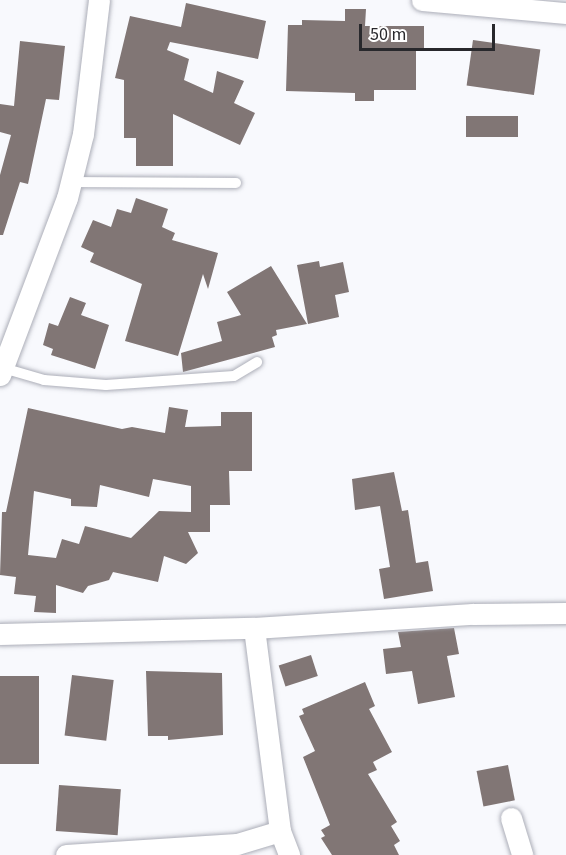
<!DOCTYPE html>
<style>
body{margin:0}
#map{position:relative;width:566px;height:855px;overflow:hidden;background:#f8f9fd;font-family:"Source Sans 3",sans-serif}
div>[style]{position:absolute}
.building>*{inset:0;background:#817675;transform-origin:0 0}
.roads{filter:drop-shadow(0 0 2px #acaeb8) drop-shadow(0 0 2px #acaeb8)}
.lane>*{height:10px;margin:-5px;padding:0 5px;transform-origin:5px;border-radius:5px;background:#fff}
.street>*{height:21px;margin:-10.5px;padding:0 10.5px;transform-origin:10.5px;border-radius:10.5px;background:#fff}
span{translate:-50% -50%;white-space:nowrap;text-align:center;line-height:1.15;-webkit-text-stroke:4.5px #fff;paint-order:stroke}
.scale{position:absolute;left:359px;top:24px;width:136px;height:27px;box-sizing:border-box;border:3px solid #28282c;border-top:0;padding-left:8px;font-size:18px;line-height:21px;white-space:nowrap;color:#28282c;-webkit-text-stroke:4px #fff;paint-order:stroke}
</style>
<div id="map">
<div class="building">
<i style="clip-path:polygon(186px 3px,266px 21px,258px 59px,170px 42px,167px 50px,189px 59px,184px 80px,213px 93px,217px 71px,244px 81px,234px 103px,255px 113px,240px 145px,173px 114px,173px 166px,136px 166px,136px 138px,124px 138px,124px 80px,115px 78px,130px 16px,181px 27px)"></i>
<i style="clip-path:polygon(345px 9px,366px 9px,365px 26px,424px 26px,424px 51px,416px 51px,416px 90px,374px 90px,374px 101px,355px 101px,355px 93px,286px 91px,288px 25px,302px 25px,302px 20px,345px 21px)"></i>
<i style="left:473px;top:40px;width:68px;height:46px;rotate:8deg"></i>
<i style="clip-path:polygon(20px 41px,65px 46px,59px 100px,46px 99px,28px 184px,20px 182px,3px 235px,0 235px,0 175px,11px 135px,0 132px,0 104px,14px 106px)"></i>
<i style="left:518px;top:116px;width:21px;height:52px;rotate:90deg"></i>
<i style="clip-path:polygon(136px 198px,168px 209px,162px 227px,175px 233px,172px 240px,218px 253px,208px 289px,203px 274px,178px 356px,125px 341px,142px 284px,90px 262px,94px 253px,81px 247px,93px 220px,111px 227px,117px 209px,131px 213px)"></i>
<i style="clip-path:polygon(319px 261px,320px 267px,343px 262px,349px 292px,335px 295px,339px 317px,308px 324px,297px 265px)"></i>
<i style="clip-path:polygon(271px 266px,307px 324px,276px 330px,277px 335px,272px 337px,275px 347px,183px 372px,181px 353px,222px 341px,217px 322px,241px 315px,227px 292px)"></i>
<i style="clip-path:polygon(70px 297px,86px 303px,81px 315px,109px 325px,95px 369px,51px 355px,53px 349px,43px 345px,49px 323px,58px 326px)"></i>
<i style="clip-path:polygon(evenodd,169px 407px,188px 410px,185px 427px,221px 426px,221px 412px,252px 412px,252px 471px,229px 471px,230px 505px,210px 505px,210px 532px,188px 532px,198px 553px,186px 564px,164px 556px,158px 582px,113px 572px,109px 580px,88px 586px,83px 593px,56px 585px,56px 613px,34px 612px,36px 596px,14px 594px,16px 577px,0 575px,2px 512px,6px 512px,28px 408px,122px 429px,132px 427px,165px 433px,169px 407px,153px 479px,191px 486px,191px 512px,159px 511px,131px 538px,85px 526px,79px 544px,62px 539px,56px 558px,28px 555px,34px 491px,71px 499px,71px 506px,97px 507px,100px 485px,149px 497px,153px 479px)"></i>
<i style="clip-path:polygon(394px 472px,402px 511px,408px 510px,416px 563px,428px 561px,433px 591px,384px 599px,379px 569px,390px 567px,380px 506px,355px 510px,352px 479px)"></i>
<i style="clip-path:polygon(454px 628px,459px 654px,447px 656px,455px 697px,418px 704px,412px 671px,386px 674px,383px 649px,401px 647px,398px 632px)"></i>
<i style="left:311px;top:655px;width:22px;height:34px;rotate:72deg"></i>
<i style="clip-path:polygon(146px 671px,222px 673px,223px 735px,168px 740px,168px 736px,148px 736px)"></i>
<i style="left:72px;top:675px;width:42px;height:61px;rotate:7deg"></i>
<i style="left:0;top:676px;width:39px;height:88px"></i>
<i style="clip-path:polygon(365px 682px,375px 706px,369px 709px,392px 752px,373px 762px,377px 770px,368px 774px,397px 822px,391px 826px,400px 841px,394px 845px,399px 855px,332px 855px,321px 838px,325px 836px,321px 830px,330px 825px,303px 757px,315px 751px,299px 716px,304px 714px,302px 709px)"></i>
<i style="left:508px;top:765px;width:36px;height:32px;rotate:79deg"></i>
<i style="left:59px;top:785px;width:62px;height:46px;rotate:4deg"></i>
</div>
<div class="roads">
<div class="lane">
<i style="left:71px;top:182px;width:165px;rotate:0.3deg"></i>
<i style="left:3px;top:368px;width:43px;rotate:16.3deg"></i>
<i style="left:44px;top:380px;width:62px;rotate:4.6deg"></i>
<i style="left:106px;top:385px;width:128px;rotate:-4deg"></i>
<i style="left:234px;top:376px;width:27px;rotate:-31deg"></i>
</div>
<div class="street">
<i style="left:422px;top:0;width:145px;rotate:5.2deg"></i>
<i style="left:0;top:375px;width:189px;rotate:-69.3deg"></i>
<i style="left:67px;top:198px;width:66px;rotate:-76deg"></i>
<i style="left:83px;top:134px;width:135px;rotate:-83.2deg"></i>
<i style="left:254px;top:628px;width:205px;rotate:82.7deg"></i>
<i style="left:280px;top:831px;width:26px;rotate:69deg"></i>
<i style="left:0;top:634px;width:254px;rotate:-1.4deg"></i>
<i style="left:254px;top:628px;width:219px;rotate:-3.7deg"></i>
<i style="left:473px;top:614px;width:93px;rotate:-0.6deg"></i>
<i style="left:511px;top:818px;width:39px;rotate:73deg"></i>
<i style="left:66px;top:855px;width:171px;rotate:-3.7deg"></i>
<i style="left:237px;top:844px;width:45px;rotate:-16.8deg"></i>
</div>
</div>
<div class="scale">50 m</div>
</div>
